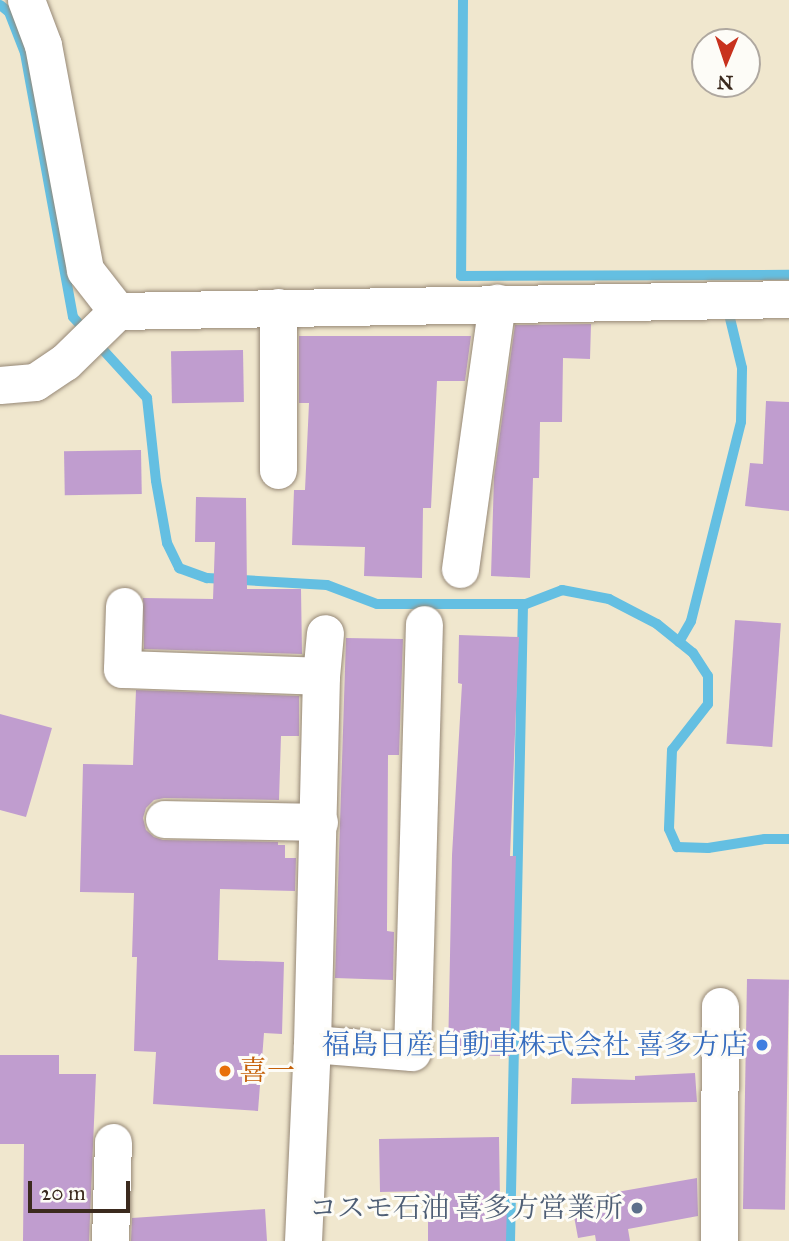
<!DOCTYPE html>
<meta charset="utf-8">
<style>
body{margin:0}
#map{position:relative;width:789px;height:1241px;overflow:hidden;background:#f0e7ce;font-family:"IM FELL Great Primer","Noto Serif JP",serif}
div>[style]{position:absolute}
.stream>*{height:10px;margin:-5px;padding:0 5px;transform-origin:5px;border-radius:5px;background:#64bfe2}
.building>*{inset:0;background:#c09dcf;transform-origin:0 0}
.roads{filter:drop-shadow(0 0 2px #968876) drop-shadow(0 0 2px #968876)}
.street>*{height:37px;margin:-18.5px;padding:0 18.5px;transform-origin:18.5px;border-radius:18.5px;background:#fff}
.dots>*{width:19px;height:19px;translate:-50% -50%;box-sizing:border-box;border:4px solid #fdfcf7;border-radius:50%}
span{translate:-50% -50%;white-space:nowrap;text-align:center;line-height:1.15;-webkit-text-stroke:6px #fdfcf7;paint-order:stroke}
.shop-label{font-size:28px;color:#366cbe}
.right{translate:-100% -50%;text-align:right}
.food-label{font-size:28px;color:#c56008}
.left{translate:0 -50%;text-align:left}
.service-label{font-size:28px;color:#4e5e75}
.north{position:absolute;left:691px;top:28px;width:70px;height:70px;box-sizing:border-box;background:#fdfcf7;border:2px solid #afa8a0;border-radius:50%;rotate:182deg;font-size:19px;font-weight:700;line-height:28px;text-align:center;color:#3b2a1e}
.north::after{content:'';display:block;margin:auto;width:24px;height:32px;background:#c8321e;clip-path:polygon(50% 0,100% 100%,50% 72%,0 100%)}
.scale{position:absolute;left:28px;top:1181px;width:102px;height:32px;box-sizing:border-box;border:4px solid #3b2a1e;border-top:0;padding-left:9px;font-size:21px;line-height:24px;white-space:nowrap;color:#3b2a1e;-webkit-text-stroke:5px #fdfcf7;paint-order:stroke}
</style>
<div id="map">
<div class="stream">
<i style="left:463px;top:0;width:276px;rotate:90.4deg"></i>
<i style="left:461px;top:276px;width:328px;rotate:-0.2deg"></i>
<i style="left:0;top:5px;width:11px;rotate:38deg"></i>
<i style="left:9px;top:12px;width:44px;rotate:68.7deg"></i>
<i style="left:25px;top:53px;width:268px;rotate:79.7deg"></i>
<i style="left:73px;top:317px;width:110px;rotate:47.6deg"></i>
<i style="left:147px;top:398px;width:83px;rotate:83.8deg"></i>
<i style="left:156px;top:481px;width:63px;rotate:79.9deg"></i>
<i style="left:167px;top:543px;width:28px;rotate:64deg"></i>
<i style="left:179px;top:568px;width:30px;rotate:20deg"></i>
<i style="left:207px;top:578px;width:120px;rotate:3.3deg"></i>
<i style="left:327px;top:585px;width:53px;rotate:20.8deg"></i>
<i style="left:377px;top:604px;width:149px"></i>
<i style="left:526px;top:604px;width:39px;rotate:-21deg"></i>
<i style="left:562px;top:590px;width:48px;rotate:10.8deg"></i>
<i style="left:609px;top:599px;width:54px;rotate:27.5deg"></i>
<i style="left:657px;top:624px;width:46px;rotate:38.9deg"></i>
<i style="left:693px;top:653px;width:27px;rotate:57deg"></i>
<i style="left:708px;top:676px;width:28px;rotate:90deg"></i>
<i style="left:708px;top:704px;width:58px;rotate:128deg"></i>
<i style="left:672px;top:750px;width:79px;rotate:92.2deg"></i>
<i style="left:669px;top:829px;width:20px;rotate:66deg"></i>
<i style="left:677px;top:847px;width:31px;rotate:2deg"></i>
<i style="left:708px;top:848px;width:58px;rotate:-9deg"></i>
<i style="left:765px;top:839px;width:24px"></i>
<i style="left:679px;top:642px;width:24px;rotate:-60deg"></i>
<i style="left:691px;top:621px;width:205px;rotate:-75.9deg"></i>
<i style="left:741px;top:422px;width:54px;rotate:-88.9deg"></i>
<i style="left:742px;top:368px;width:64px;rotate:-103.6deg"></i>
<i style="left:510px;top:1241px;width:637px;rotate:-88.83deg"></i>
</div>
<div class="building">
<i style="clip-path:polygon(591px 324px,590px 359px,563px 358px,562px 422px,540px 422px,539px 478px,533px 478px,530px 578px,491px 576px,494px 477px,515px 325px)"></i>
<i style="clip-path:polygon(299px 336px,471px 336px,465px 381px,437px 381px,431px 508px,423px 508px,422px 578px,364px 576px,365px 547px,292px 545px,294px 490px,305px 490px,309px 403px,299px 403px)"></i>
<i style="left:243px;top:350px;width:52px;height:72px;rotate:89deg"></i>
<i style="clip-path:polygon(766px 401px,789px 402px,789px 511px,745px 506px,750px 463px,763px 464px)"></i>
<i style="left:141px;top:450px;width:44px;height:77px;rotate:89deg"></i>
<i style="clip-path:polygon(196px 497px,246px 498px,247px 589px,301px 589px,302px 654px,144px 649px,143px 598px,213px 599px,215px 542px,195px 542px)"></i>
<i style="left:735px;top:620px;width:46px;height:124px;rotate:4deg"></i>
<i style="clip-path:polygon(459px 635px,519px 637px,510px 856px,516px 856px,510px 1056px,448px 1055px,452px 855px,462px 684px,458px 683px)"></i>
<i style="clip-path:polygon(346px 638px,403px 639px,399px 755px,388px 755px,387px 931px,394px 932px,393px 980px,335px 978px)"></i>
<i style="clip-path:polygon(136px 690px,299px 696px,299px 736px,281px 736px,279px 800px,164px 798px,154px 800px,146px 808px,143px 818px,146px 830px,154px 837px,163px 840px,278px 842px,278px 845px,285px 845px,285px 858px,296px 858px,295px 891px,220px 889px,218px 960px,284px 962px,282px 1034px,264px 1033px,258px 1111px,153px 1104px,156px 1052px,134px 1051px,137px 957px,132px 957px,134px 893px,80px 892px,83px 764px,133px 765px)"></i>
<i style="clip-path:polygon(0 714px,52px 728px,26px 817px,0 810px)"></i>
<i style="left:747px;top:979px;width:42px;height:230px;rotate:1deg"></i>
<i style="clip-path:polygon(0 1055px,59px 1055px,59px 1074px,96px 1074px,89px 1241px,23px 1241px,24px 1144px,0 1144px)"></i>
<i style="clip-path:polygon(695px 1073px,697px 1102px,571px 1104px,572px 1078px,635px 1080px,635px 1076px)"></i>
<i style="clip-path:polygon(499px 1137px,500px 1202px,507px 1202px,506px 1241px,428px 1241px,428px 1191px,380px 1192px,379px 1139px)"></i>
<i style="clip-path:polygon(697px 1178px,698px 1216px,628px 1229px,630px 1241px,596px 1241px,595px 1235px,578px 1238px,571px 1200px)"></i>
<i style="clip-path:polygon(265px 1209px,267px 1241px,131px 1241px,132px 1218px)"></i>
</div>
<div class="roads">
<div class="street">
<i style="left:26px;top:0;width:48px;rotate:69.3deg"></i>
<i style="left:43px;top:45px;width:229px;rotate:79.4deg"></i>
<i style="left:85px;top:270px;width:52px;rotate:52deg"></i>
<i style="left:0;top:385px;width:35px;rotate:-5deg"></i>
<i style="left:35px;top:382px;width:36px;rotate:-34deg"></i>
<i style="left:65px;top:362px;width:73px;rotate:-44.4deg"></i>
<i style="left:117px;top:311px;width:672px;rotate:-1.02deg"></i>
<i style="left:278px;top:470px;width:163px;rotate:-90deg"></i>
<i style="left:460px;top:569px;width:269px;rotate:-82.1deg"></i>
<i style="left:124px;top:606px;width:63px;rotate:91.8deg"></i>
<i style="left:122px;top:669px;width:199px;rotate:2deg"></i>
<i style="left:164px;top:819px;width:155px;rotate:1.1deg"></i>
<i style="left:312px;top:1044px;width:100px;rotate:4.6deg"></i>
<i style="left:412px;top:1052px;width:428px;rotate:-88.4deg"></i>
<i style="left:110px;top:1241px;width:99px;rotate:-88.3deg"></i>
<i style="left:303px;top:1241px;width:197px;rotate:-87.4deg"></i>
<i style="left:312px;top:1044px;width:368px;rotate:-88.6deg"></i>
<i style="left:321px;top:676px;width:43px;rotate:-84.7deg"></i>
<i style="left:719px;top:1241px;width:235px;rotate:-89.8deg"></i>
</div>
</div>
<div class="dots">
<i style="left:762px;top:1045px;background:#3f7fe0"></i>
<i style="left:225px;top:1071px;background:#e8710a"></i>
<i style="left:637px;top:1208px;background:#5c6f8a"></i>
</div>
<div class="shop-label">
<span class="right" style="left:748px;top:1045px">福島日産自動車株式会社 喜多方店</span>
</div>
<div class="food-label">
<span class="left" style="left:239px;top:1071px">喜一</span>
</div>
<div class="service-label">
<span class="right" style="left:623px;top:1208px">コスモ石油 喜多方営業所</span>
</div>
<div class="north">N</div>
<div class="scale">20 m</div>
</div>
